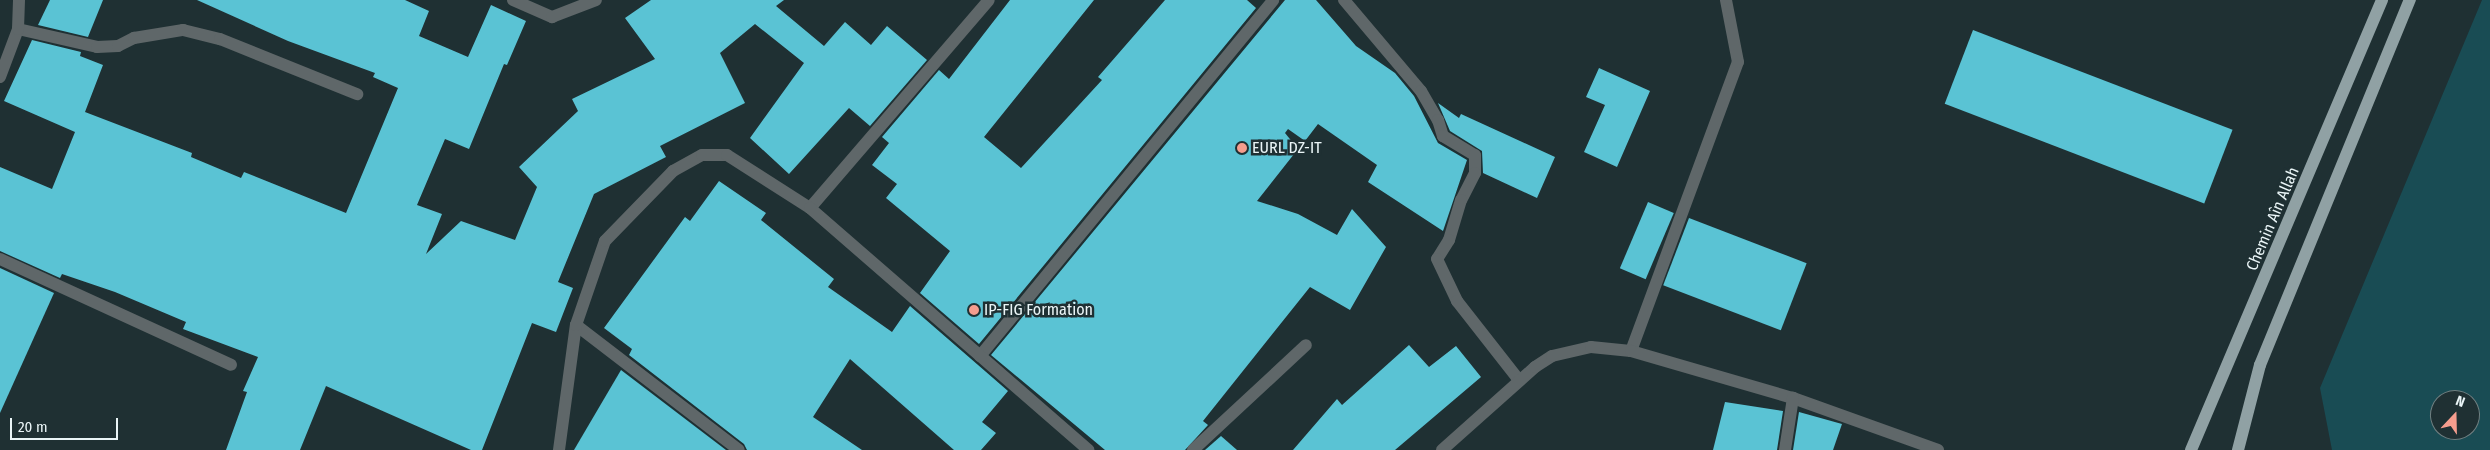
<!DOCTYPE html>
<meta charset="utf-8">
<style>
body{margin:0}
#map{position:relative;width:2490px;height:450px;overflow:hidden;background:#1f3033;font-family:"Fira Sans Condensed",sans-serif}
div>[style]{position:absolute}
.green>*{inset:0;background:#194c54}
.building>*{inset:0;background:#5ac3d4;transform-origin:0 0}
.minor>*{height:12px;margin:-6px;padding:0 6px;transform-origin:6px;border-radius:6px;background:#5f6769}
.major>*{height:12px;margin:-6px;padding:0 6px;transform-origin:6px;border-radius:6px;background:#90a1a4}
.dots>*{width:14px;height:14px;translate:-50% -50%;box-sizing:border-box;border:2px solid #1f3033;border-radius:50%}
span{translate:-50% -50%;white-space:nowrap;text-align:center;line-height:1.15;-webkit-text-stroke:5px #1f3033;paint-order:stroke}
.poi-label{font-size:16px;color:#eaf5f7}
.left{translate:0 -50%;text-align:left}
.street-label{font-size:16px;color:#eaf5f7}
.north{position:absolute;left:2430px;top:390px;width:50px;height:50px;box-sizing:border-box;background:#1f3033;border:1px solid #707f81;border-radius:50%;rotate:21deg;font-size:14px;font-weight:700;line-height:20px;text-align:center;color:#eaf5f7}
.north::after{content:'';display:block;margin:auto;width:18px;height:22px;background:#f59d8e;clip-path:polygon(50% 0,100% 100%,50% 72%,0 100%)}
.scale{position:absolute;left:10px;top:418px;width:108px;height:22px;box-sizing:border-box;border:2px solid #eaf5f7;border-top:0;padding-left:6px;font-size:15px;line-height:18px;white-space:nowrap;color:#eaf5f7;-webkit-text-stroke:4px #1f3033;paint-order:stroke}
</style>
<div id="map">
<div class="green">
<i style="clip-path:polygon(evenodd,2482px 0,2490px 0,2490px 450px,2332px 450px,2320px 388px,2482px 0,2440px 400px,2470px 400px,2470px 430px,2440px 430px,2440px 400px)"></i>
</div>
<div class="building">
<i style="clip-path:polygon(50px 0,103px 0,88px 37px,38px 25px)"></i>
<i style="clip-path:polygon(197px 0,405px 0,429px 11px,419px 36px,468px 57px,491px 5px,526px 21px,507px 65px,504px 64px,469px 149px,445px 139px,417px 205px,442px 214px,426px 254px,461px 221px,515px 240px,537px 187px,519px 167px,578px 111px,572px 99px,655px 59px,625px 18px,651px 0,784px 0,776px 6px,824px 46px,845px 22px,871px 45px,887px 26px,927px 60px,870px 126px,849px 108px,789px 174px,750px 138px,804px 63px,755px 24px,720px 53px,745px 103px,660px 146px,666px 157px,594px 194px,558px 282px,573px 288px,556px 332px,532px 323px,482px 450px,471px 450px,326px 386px,300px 450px,226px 450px,247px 392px,243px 391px,258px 357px,183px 329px,186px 322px,115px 292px,62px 274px,60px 278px,0 251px,0 167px,52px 189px,75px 132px,4px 101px,32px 40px,81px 52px,80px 56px,103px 65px,85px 112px,192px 153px,191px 157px,241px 178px,244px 172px,346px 213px,398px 88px,373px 77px,375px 73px,288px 41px)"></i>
<i style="clip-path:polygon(1010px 0,1094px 0,984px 137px,1021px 168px,1102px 80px,1098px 77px,1165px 0,1247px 0,1256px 8px,979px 344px,920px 293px,950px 251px,886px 198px,897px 184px,872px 165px,889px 143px,882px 137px,939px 70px,949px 79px)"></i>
<i style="clip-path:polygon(1285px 0,1316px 0,1356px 46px,1395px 73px,1414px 96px,1438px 143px,1467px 160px,1443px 231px,1368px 182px,1377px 165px,1318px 124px,1305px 141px,1288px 129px,1285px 133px,1298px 149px,1257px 201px,1298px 214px,1337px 235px,1352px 209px,1386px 247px,1350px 310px,1310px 287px,1203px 421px,1208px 425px,1185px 450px,1105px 450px,991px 355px)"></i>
<i style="left:1973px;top:30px;width:278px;height:79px;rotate:21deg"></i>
<i style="clip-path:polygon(1599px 68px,1650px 91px,1617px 167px,1584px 152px,1605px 105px,1586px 97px)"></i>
<i style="clip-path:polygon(1438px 103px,1459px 118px,1461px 114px,1555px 157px,1537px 198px,1483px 173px,1482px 151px,1450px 131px)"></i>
<i style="clip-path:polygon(719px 181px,766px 213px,761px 220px,834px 279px,828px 287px,892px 332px,910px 306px,1008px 391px,982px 422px,996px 433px,981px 450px,954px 450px,850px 359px,813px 417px,862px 450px,747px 450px,744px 444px,629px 355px,632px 349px,604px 328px,685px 217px,690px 221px)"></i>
<i style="left:1648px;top:202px;width:28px;height:72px;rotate:23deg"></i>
<i style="left:1689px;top:218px;width:126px;height:72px;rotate:21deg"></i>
<i style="clip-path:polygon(0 268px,54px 293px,0 413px)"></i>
<i style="clip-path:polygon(1409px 345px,1429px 367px,1456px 346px,1481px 377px,1395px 450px,1293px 450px,1337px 399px,1342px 405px)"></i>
<i style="clip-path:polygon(621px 370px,726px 450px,574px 450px)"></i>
<i style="clip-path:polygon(1725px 402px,1783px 411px,1777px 450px,1713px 450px)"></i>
<i style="clip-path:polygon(1799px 412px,1842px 424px,1833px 450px,1793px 450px)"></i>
<i style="clip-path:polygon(1221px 436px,1237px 450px,1205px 450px)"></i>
</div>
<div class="minor">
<i style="left:513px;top:0;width:43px;rotate:23.6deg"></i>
<i style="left:552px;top:17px;width:47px;rotate:-21.1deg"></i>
<i style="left:1344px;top:0;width:119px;rotate:49.8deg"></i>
<i style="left:1421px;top:91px;width:34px;rotate:60deg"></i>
<i style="left:1438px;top:120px;width:17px;rotate:73deg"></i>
<i style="left:1443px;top:136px;width:37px;rotate:31deg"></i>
<i style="left:1475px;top:155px;width:18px;rotate:90deg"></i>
<i style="left:1475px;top:173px;width:30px;rotate:117deg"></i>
<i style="left:1461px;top:200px;width:42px;rotate:106.7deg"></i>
<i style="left:1449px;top:240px;width:22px;rotate:122deg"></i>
<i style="left:1437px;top:259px;width:47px;rotate:64.5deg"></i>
<i style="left:1457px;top:301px;width:100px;rotate:51.9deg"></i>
<i style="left:18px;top:29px;width:81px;rotate:12.8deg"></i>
<i style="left:97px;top:47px;width:21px;rotate:-3deg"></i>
<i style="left:118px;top:46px;width:18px;rotate:-27deg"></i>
<i style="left:134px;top:38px;width:50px;rotate:-9.3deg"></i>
<i style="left:183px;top:30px;width:38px;rotate:14deg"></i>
<i style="left:220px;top:39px;width:148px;rotate:21.9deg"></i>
<i style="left:0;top:77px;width:51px;rotate:-69.4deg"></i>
<i style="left:18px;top:29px;width:29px;rotate:-88deg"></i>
<i style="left:810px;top:208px;width:274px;rotate:-49.3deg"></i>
<i style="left:0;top:259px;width:254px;rotate:24.6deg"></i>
<i style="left:576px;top:325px;width:205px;rotate:37.5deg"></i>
<i style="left:1631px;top:351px;width:308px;rotate:-69.7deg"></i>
<i style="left:1738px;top:62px;width:63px;rotate:-101deg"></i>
<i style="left:980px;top:356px;width:461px;rotate:-50.5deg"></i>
<i style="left:559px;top:450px;width:126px;rotate:-82.3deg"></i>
<i style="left:576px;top:325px;width:89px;rotate:-71deg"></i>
<i style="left:605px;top:241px;width:98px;rotate:-45.8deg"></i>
<i style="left:673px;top:171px;width:33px;rotate:-29deg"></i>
<i style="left:702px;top:155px;width:25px"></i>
<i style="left:727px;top:155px;width:98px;rotate:32.6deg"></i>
<i style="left:810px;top:208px;width:369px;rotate:41deg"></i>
<i style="left:1193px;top:450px;width:154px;rotate:-42.9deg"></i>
<i style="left:1442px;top:450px;width:125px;rotate:-41.7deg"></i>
<i style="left:1535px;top:367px;width:20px;rotate:-33deg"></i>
<i style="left:1552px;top:356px;width:40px;rotate:-13deg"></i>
<i style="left:1591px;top:347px;width:40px;rotate:5.7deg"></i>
<i style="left:1631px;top:351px;width:169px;rotate:16.2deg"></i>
<i style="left:1793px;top:398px;width:154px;rotate:19.7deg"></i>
<i style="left:1785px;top:450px;width:53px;rotate:-81.3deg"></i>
</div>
<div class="major">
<i style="left:2191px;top:450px;width:489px;rotate:-67deg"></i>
<i style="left:2238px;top:450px;width:88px;rotate:-75.5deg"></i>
<i style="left:2260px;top:365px;width:395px;rotate:-67.7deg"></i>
</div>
<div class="dots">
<i style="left:1242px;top:148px;background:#f59d8e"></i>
<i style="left:974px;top:310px;background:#f59d8e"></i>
</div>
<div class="poi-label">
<span class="left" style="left:1252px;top:148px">EURL DZ-IT</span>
<span class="left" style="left:984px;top:310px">IP-FIG Formation</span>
</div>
<div class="street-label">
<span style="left:2273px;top:219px;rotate:-67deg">Chemin Aîn Allah</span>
</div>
<div class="north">N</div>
<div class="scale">20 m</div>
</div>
